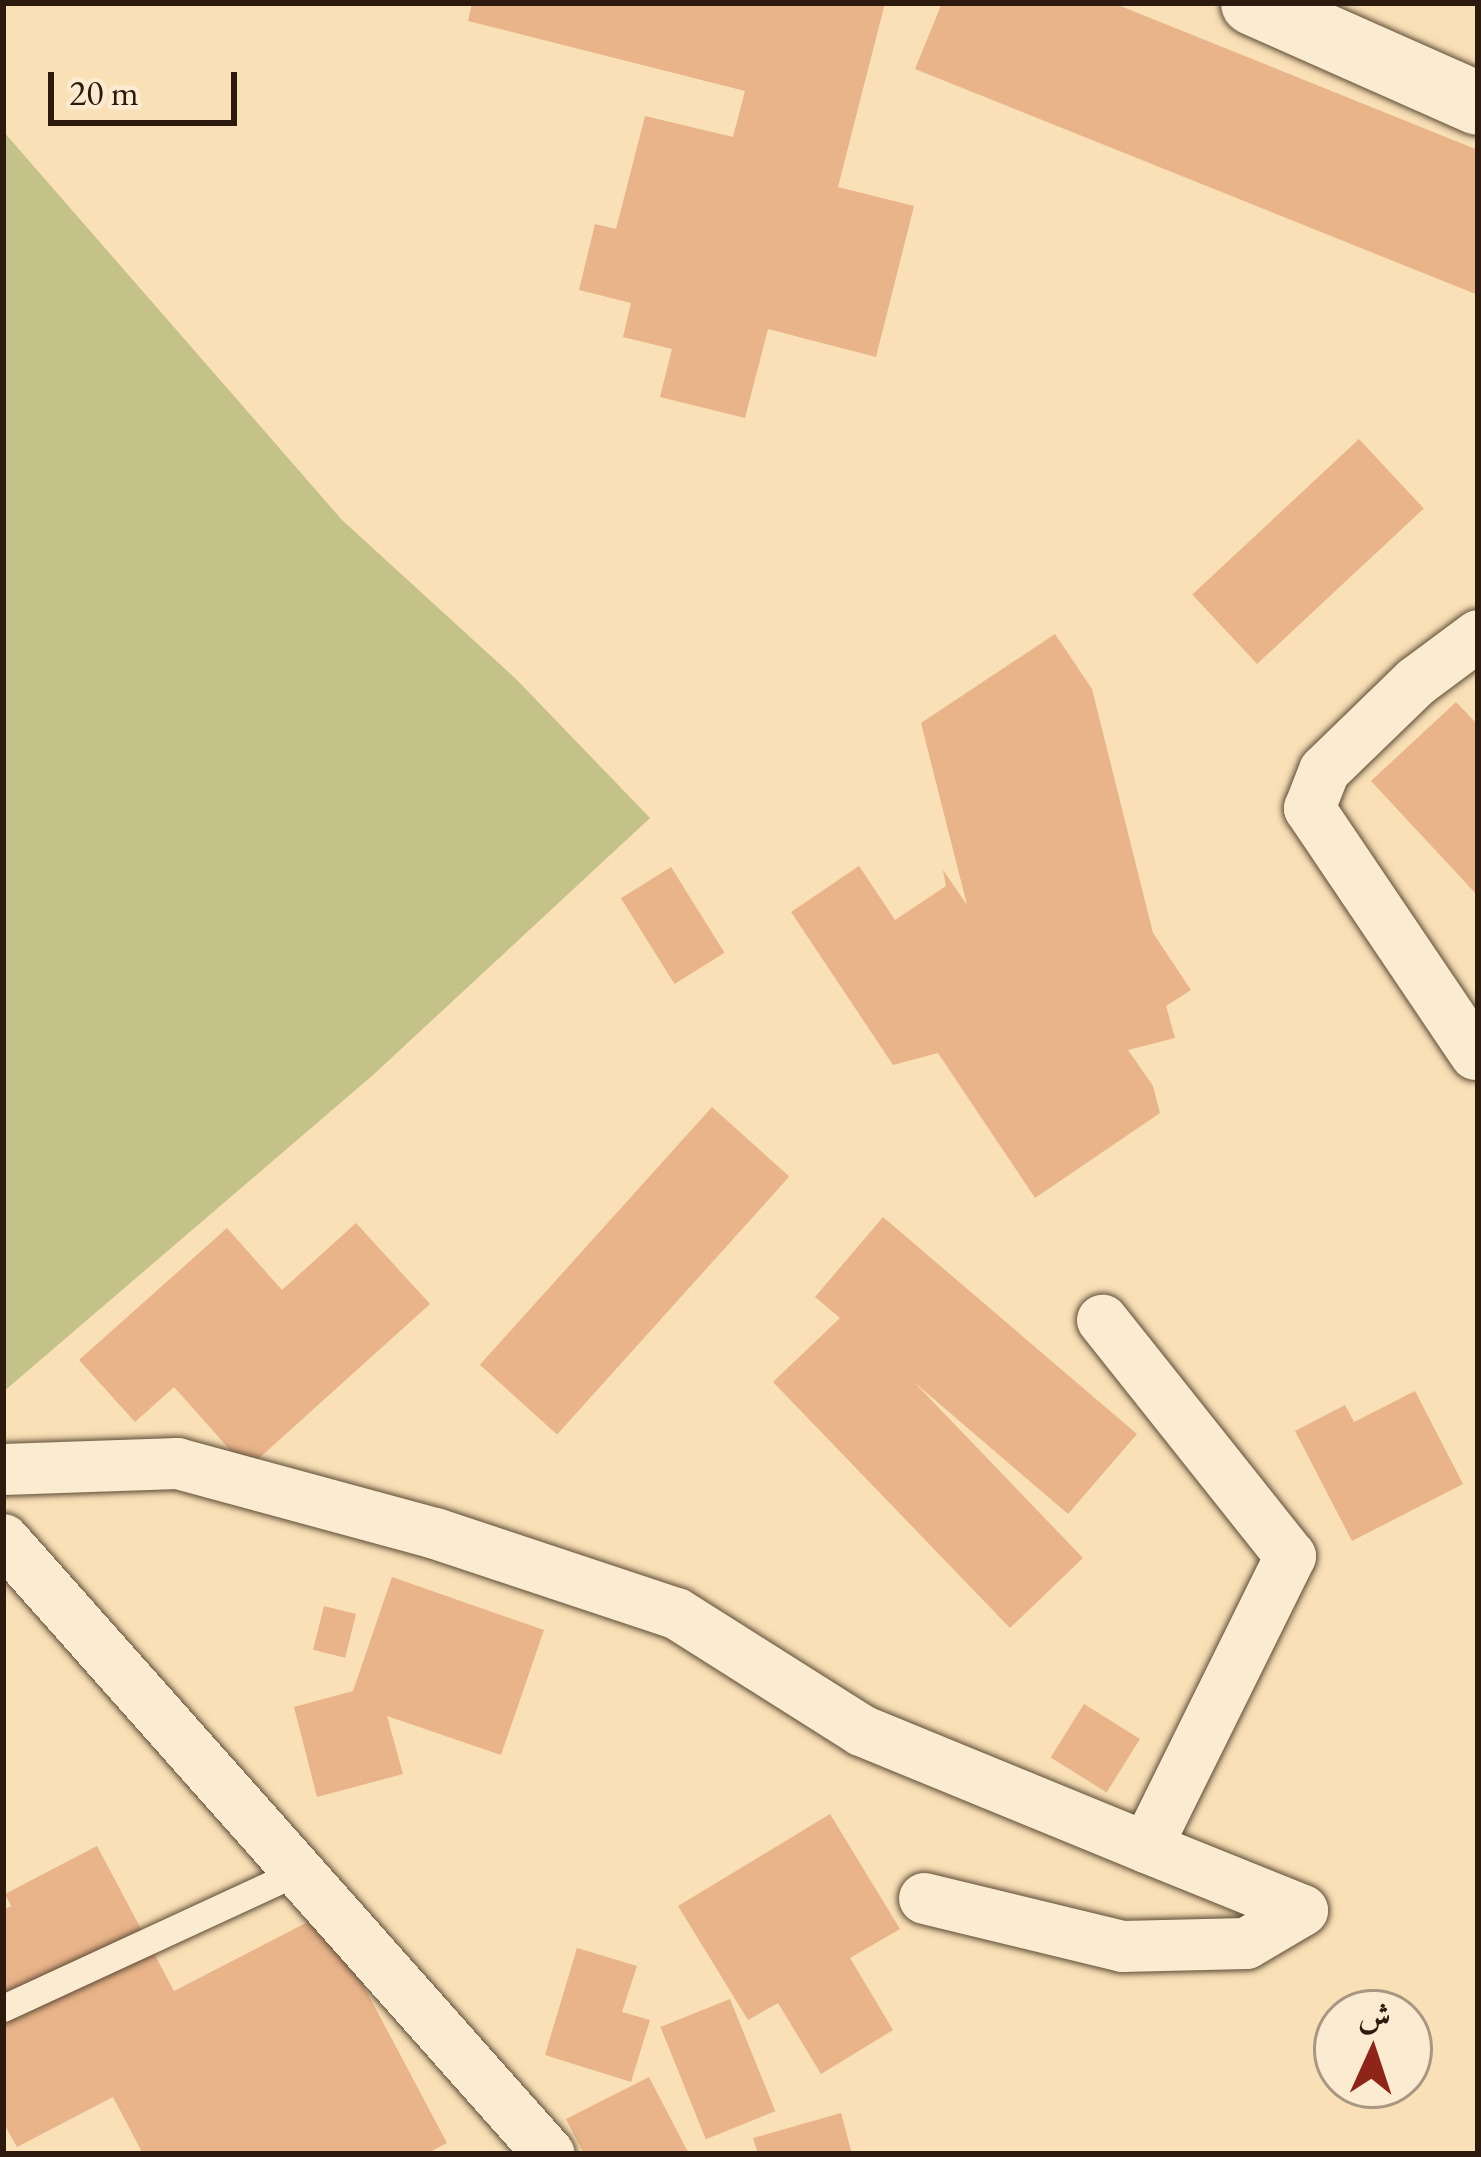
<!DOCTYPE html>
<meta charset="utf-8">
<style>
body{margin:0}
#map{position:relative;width:1481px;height:2157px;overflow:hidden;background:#f9e0b6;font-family:"EB Garamond",Amiri,serif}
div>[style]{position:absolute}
.green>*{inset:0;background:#c4c189}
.building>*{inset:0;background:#e9b48a;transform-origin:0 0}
.roads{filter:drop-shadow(0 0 3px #5e4c37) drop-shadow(0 0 3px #5e4c37)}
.service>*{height:27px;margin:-13.5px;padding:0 13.5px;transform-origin:13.5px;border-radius:13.5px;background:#fbebd0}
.minor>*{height:51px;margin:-25.5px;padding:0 25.5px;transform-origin:25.5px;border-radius:25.5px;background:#fbebd0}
.tertiary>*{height:63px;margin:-31.5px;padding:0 31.5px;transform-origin:31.5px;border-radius:31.5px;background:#fbebd0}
span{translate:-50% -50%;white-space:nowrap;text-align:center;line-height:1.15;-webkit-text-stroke:9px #fbebd0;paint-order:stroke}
.frame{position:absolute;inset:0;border:6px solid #2b1a0d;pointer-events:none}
.north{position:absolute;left:1313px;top:1989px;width:120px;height:120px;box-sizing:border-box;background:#fbebd0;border:3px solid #a89782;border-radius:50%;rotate:3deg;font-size:33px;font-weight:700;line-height:48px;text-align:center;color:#2b1a0d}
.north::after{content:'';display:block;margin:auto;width:42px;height:54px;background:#8f2418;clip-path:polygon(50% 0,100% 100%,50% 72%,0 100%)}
.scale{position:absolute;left:48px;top:72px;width:189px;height:54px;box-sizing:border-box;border:6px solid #2b1a0d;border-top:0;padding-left:15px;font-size:36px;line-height:42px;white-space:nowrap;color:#2b1a0d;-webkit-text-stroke:9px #fbebd0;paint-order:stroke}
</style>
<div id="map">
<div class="green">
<i style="clip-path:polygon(3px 131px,342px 520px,516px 679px,650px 818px,373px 1075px,3px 1392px)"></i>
</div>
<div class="building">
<i style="clip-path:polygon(472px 3px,885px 3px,838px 187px,914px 206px,876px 357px,768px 329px,745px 418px,660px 397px,672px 349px,623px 337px,631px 303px,579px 290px,595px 224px,616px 229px,645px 116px,733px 137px,745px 91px,468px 21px)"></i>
<i style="clip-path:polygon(942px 3px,1113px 3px,1478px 150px,1478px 295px,915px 69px)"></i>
<i style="left:1359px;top:439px;width:95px;height:228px;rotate:47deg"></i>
<i style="clip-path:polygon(1055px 634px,1092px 689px,1153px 933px,1191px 990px,1166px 1006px,1175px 1038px,1128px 1050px,1153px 1086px,1160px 1113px,1035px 1198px,938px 1053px,893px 1065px,791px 912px,859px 866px,895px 920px,946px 886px,943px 870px,967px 905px,921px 723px)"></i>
<i style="clip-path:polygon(1456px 702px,1478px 725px,1478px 896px,1371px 781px)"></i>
<i style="left:671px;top:867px;width:101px;height:59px;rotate:58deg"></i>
<i style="left:712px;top:1107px;width:104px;height:347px;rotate:42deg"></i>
<i style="clip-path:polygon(883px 1217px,1137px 1434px,1068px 1514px,914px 1382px,1083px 1558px,1010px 1628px,773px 1382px,840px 1318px,815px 1297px)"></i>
<i style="clip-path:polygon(356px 1223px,430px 1304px,247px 1469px,174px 1387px,135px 1422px,79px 1360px,227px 1228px,282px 1290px)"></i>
<i style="clip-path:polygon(1415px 1391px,1463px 1484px,1352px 1541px,1295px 1431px,1345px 1405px,1354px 1422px)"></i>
<i style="clip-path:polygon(392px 1577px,544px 1630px,501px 1755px,387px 1716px,403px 1774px,317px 1797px,294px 1707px,353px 1691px)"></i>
<i style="left:324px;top:1606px;width:33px;height:45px;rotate:14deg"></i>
<i style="left:1084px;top:1704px;width:66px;height:63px;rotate:32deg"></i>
<i style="clip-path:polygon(830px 1814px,900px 1929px,850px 1958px,893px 2030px,821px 2074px,778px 2003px,748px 2020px,678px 1906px)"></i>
<i style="clip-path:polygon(97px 1846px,174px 1991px,325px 1913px,447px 2143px,426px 2154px,143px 2154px,113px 2097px,17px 2147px,3px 2122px,3px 1910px,11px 1906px,5px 1894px)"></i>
<i style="clip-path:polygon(577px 1948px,637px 1966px,622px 2012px,650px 2020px,631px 2082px,545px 2055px)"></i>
<i style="left:730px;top:1999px;width:121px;height:75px;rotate:68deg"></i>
<i style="clip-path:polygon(649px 2077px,689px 2154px,584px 2154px,566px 2119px)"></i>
<i style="clip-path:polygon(841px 2113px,852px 2154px,758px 2154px,753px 2138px)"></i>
</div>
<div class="roads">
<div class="service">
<i style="left:3px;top:2008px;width:327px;rotate:-24.8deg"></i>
</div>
<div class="minor">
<i style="left:1475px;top:1054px;width:297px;rotate:-124deg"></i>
<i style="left:1309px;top:808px;width:41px;rotate:-68.5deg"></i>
<i style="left:1324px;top:770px;width:128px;rotate:-44.1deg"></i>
<i style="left:1416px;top:681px;width:77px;rotate:-36.6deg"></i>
<i style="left:3px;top:1469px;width:174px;rotate:-2deg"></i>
<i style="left:177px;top:1463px;width:267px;rotate:15.2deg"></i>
<i style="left:435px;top:1533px;width:254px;rotate:18.4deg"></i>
<i style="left:676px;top:1613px;width:219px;rotate:32.3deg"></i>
<i style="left:861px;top:1730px;width:308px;rotate:22.3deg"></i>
<i style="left:1146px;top:1847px;width:325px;rotate:-63.7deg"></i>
<i style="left:1290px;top:1556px;width:302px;rotate:-128.5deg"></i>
<i style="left:3px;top:1539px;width:822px;rotate:48.4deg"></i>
<i style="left:924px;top:1898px;width:204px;rotate:13.6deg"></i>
<i style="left:1122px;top:1946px;width:124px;rotate:-1.4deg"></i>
<i style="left:1246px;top:1943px;width:65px;rotate:-30.5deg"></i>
<i style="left:1302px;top:1910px;width:168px;rotate:-158deg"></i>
</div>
<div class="tertiary">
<i style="left:1252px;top:3px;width:247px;rotate:23.9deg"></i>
</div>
</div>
<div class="frame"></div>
<div class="north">ش</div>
<div class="scale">20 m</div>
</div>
